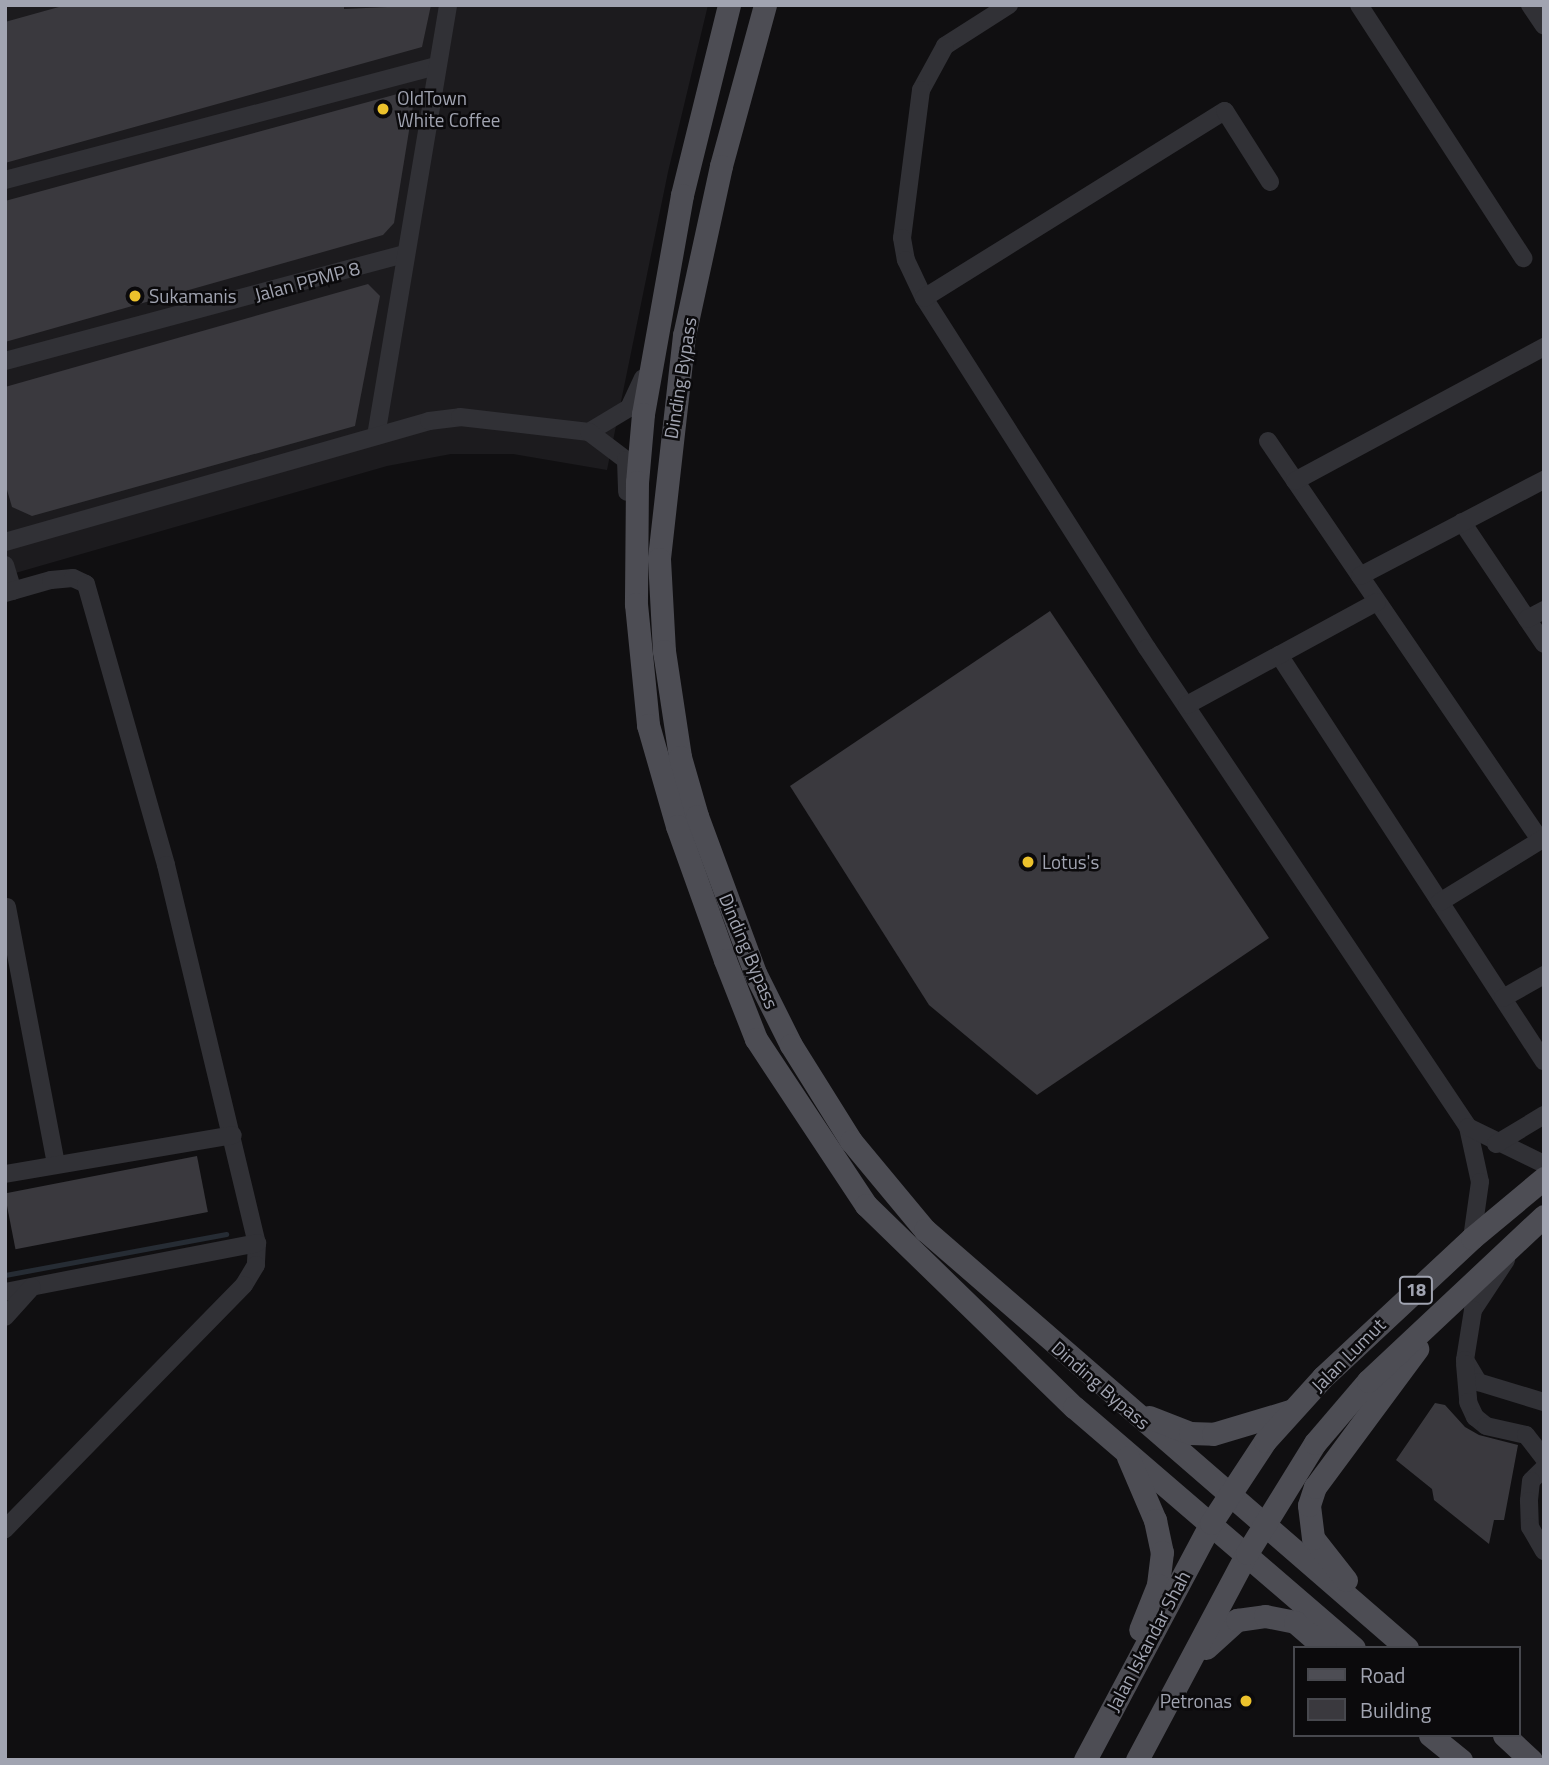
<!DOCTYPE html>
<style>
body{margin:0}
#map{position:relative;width:1549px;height:1765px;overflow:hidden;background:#100f11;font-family:"Titillium Web",sans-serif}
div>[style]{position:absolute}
.built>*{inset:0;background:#1c1b1e}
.stream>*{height:5px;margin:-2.5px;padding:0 2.5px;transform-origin:2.5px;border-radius:2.5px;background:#262c34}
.building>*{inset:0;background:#3a393e;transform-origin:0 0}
.minor>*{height:18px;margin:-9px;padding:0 9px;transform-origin:9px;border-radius:9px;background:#313136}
.major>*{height:23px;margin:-11.5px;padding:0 11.5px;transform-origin:11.5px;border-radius:11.5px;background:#4d4d54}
.dots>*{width:19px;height:19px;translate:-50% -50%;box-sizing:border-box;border:4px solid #0b0a0c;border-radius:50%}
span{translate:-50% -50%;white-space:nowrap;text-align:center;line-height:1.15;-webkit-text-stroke:5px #0b0a0c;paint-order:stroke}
.shield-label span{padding:2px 5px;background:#0b0a0c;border:2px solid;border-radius:5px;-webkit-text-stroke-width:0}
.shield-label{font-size:18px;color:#a1a4b1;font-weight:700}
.poi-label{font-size:19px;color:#a1a4b1}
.left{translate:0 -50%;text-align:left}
.right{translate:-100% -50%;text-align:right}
.street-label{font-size:19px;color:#a1a4b1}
.frame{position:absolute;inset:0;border:7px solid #a1a4b1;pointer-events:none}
.legend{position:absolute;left:1293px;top:1646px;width:228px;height:91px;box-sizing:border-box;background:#0b0a0c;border:2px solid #47484e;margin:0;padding:9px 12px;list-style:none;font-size:21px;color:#a1a4b1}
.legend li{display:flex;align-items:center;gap:14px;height:35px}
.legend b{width:35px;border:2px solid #47484e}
</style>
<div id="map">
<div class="built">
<i style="clip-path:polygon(5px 5px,708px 5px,668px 172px,607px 470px,513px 454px,451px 454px,387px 466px,5px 576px)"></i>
</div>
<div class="stream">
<i style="left:5px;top:1275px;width:225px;rotate:-10.5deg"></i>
</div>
<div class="building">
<i style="clip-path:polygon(66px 5px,344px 5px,344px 9px,431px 5px,422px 47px,5px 163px,5px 22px)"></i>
<i style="clip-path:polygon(401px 93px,414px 100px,394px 223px,383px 235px,5px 342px,5px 201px)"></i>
<i style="clip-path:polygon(368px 284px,380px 296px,355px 426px,32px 516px,12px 507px,5px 483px,5px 387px)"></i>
<i style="clip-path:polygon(1050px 611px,1269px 938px,1037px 1095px,929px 1005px,790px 786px)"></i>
<i style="left:197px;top:1156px;width:57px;height:196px;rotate:79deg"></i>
<i style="clip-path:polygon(1435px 1403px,1445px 1405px,1465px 1427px,1479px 1435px,1518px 1445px,1504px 1520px,1494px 1520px,1489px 1544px,1434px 1500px,1432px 1489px,1396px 1460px)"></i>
</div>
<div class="minor">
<i style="left:1009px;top:5px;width:76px;rotate:147.4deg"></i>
<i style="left:945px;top:46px;width:50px;rotate:118.6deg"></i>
<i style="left:921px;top:90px;width:149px;rotate:97.3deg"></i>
<i style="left:902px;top:238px;width:22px;rotate:80deg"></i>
<i style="left:906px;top:260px;width:42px;rotate:64.7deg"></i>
<i style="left:924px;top:298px;width:415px;rotate:57.5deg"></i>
<i style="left:1147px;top:648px;width:577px;rotate:56.17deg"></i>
<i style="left:1468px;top:1127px;width:56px;rotate:77.7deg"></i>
<i style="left:1480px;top:1182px;width:57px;rotate:98.1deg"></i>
<i style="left:1359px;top:5px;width:302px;rotate:57deg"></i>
<i style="left:1530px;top:5px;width:25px;rotate:56deg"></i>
<i style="left:5px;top:180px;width:447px;rotate:-14.8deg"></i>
<i style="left:924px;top:298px;width:354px;rotate:-31.9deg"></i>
<i style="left:1225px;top:111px;width:84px;rotate:57.6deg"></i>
<i style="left:5px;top:361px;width:414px;rotate:-15deg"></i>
<i style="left:589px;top:432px;width:47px;rotate:-31deg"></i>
<i style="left:629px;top:408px;width:33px;rotate:-65deg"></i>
<i style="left:376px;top:436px;width:437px;rotate:-80.5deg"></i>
<i style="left:1268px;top:441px;width:483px;rotate:55.7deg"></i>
<i style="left:1295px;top:481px;width:283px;rotate:-28.3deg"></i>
<i style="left:1462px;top:522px;width:147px;rotate:56.1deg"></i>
<i style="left:5px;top:542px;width:441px;rotate:-15.9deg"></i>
<i style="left:429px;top:421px;width:31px;rotate:-7deg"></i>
<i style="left:460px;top:417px;width:130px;rotate:6.6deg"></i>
<i style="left:589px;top:432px;width:46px;rotate:37.1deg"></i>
<i style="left:626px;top:460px;width:32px;rotate:88deg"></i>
<i style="left:5px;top:565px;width:27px;rotate:73deg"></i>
<i style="left:1360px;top:576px;width:208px;rotate:-27.6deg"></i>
<i style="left:5px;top:593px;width:48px;rotate:-15.8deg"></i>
<i style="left:51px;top:580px;width:22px;rotate:-5deg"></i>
<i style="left:73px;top:578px;width:14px;rotate:25deg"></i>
<i style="left:86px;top:584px;width:292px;rotate:74.1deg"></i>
<i style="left:166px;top:865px;width:389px;rotate:76.5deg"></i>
<i style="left:257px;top:1243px;width:22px;rotate:93deg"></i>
<i style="left:256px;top:1265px;width:23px;rotate:121deg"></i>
<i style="left:244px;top:1285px;width:342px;rotate:134.4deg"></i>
<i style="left:1527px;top:619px;width:19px;rotate:-28deg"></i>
<i style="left:1279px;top:655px;width:485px;rotate:56.9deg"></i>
<i style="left:1187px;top:705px;width:216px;rotate:-28.5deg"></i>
<i style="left:1440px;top:902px;width:122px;rotate:-31.6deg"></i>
<i style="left:7px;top:907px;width:262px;rotate:79.2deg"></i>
<i style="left:1503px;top:998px;width:47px;rotate:-29.3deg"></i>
<i style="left:1468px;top:1127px;width:85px;rotate:26deg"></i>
<i style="left:1496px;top:1144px;width:56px;rotate:-31.1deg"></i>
<i style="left:5px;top:1174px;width:231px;rotate:-9.7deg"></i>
<i style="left:1506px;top:1260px;width:60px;rotate:123.4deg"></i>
<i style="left:1473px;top:1310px;width:51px;rotate:99.1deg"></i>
<i style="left:1465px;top:1360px;width:26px;rotate:59deg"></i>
<i style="left:1478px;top:1382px;width:69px;rotate:16.9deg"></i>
<i style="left:5px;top:1292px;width:257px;rotate:-11deg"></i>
<i style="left:5px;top:1317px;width:40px;rotate:-48deg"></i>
<i style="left:1465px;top:1364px;width:38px;rotate:85deg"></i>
<i style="left:1468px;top:1402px;width:17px;rotate:65deg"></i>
<i style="left:1475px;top:1417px;width:14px;rotate:39deg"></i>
<i style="left:1486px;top:1426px;width:41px;rotate:12.7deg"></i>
<i style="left:1526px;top:1435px;width:29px;rotate:52deg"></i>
<i style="left:1544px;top:1468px;width:18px;rotate:135deg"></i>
<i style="left:1531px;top:1481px;width:20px;rotate:96deg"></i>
<i style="left:1529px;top:1501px;width:26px;rotate:88deg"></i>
<i style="left:1530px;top:1527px;width:28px;rotate:60deg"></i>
</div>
<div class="major">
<i style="left:729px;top:5px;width:196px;rotate:103.9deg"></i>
<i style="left:682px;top:195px;width:222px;rotate:100.1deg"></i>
<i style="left:643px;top:414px;width:68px;rotate:95deg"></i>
<i style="left:637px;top:482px;width:122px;rotate:90.5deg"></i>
<i style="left:636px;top:604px;width:122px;rotate:84.3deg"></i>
<i style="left:648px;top:725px;width:105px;rotate:74deg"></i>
<i style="left:677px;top:826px;width:142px;rotate:70.3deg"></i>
<i style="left:725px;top:960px;width:85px;rotate:68.6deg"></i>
<i style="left:756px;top:1039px;width:199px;rotate:56.5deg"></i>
<i style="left:866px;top:1205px;width:290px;rotate:44.2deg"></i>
<i style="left:1074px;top:1407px;width:369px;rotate:40.7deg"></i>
<i style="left:765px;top:5px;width:167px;rotate:105.3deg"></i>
<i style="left:721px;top:166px;width:173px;rotate:102.3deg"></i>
<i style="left:684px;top:335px;width:225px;rotate:96.4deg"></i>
<i style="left:659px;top:559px;width:92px;rotate:86.9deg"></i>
<i style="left:664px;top:651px;width:107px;rotate:81.4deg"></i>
<i style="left:680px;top:757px;width:61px;rotate:73.9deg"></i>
<i style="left:697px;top:816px;width:167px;rotate:69.7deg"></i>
<i style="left:755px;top:973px;width:80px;rotate:63.4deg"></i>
<i style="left:791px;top:1045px;width:113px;rotate:58deg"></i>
<i style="left:851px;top:1141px;width:116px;rotate:50.3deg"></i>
<i style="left:925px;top:1230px;width:638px;rotate:40.93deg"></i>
<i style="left:1149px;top:1417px;width:44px;rotate:21.3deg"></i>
<i style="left:1190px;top:1433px;width:23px;rotate:2deg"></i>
<i style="left:1213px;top:1434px;width:80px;rotate:-16.6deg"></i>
<i style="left:1128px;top:1457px;width:69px;rotate:66.8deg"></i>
<i style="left:1155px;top:1520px;width:33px;rotate:78deg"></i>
<i style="left:1162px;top:1552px;width:33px;rotate:97deg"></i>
<i style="left:1158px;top:1585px;width:48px;rotate:111.8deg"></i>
<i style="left:1346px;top:1580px;width:53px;rotate:-128.2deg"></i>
<i style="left:1313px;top:1538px;width:33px;rotate:-97deg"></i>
<i style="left:1309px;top:1505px;width:19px;rotate:-72deg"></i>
<i style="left:1315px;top:1487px;width:172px;rotate:-53.5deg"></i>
<i style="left:1206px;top:1648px;width:42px;rotate:-42.1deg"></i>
<i style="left:1237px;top:1620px;width:28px;rotate:-8deg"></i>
<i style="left:1265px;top:1616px;width:31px;rotate:11deg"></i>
<i style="left:1295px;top:1622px;width:40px;rotate:41deg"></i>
<i style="left:1430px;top:1735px;width:40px;rotate:39deg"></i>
<i style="left:1504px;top:1735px;width:37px;rotate:43deg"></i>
<i style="left:1085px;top:1760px;width:268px;rotate:-62deg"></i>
<i style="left:1211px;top:1523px;width:98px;rotate:-56.6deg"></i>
<i style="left:1265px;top:1441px;width:86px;rotate:-47.8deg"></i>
<i style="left:1323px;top:1377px;width:204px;rotate:-43deg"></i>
<i style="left:1472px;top:1238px;width:94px;rotate:-39.8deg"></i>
<i style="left:1137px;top:1760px;width:234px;rotate:-62deg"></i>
<i style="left:1247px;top:1553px;width:129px;rotate:-58.3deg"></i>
<i style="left:1315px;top:1443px;width:82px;rotate:-49.5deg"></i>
<i style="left:1368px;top:1381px;width:241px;rotate:-43.2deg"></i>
</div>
<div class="dots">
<i style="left:383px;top:109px;background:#ecc22c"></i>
<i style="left:135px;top:296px;background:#ecc22c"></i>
<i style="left:1028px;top:862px;background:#ecc22c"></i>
<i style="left:1246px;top:1701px;background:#ecc22c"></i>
</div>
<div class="shield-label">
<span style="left:1416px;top:1290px">18</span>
</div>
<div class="poi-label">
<span class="left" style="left:397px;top:109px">OldTown<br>White Coffee</span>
<span class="left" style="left:149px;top:296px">Sukamanis</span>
<span class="left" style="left:1042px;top:862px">Lotus's</span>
<span class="right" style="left:1232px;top:1701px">Petronas</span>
</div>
<div class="street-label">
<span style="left:307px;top:281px;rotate:-15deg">Jalan PPMP 8</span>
<span style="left:680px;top:378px;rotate:-81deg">Dinding Bypass</span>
<span style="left:749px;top:951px;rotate:67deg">Dinding Bypass</span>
<span style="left:1348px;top:1355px;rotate:-45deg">Jalan Lumut</span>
<span style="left:1101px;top:1385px;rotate:41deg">Dinding Bypass</span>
<span style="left:1148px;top:1641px;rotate:-62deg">Jalan Iskandar Shah</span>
</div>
<div class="frame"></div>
<ul class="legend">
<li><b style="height:9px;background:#4d4d54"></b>Road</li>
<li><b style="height:19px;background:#3a393e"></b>Building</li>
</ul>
</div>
